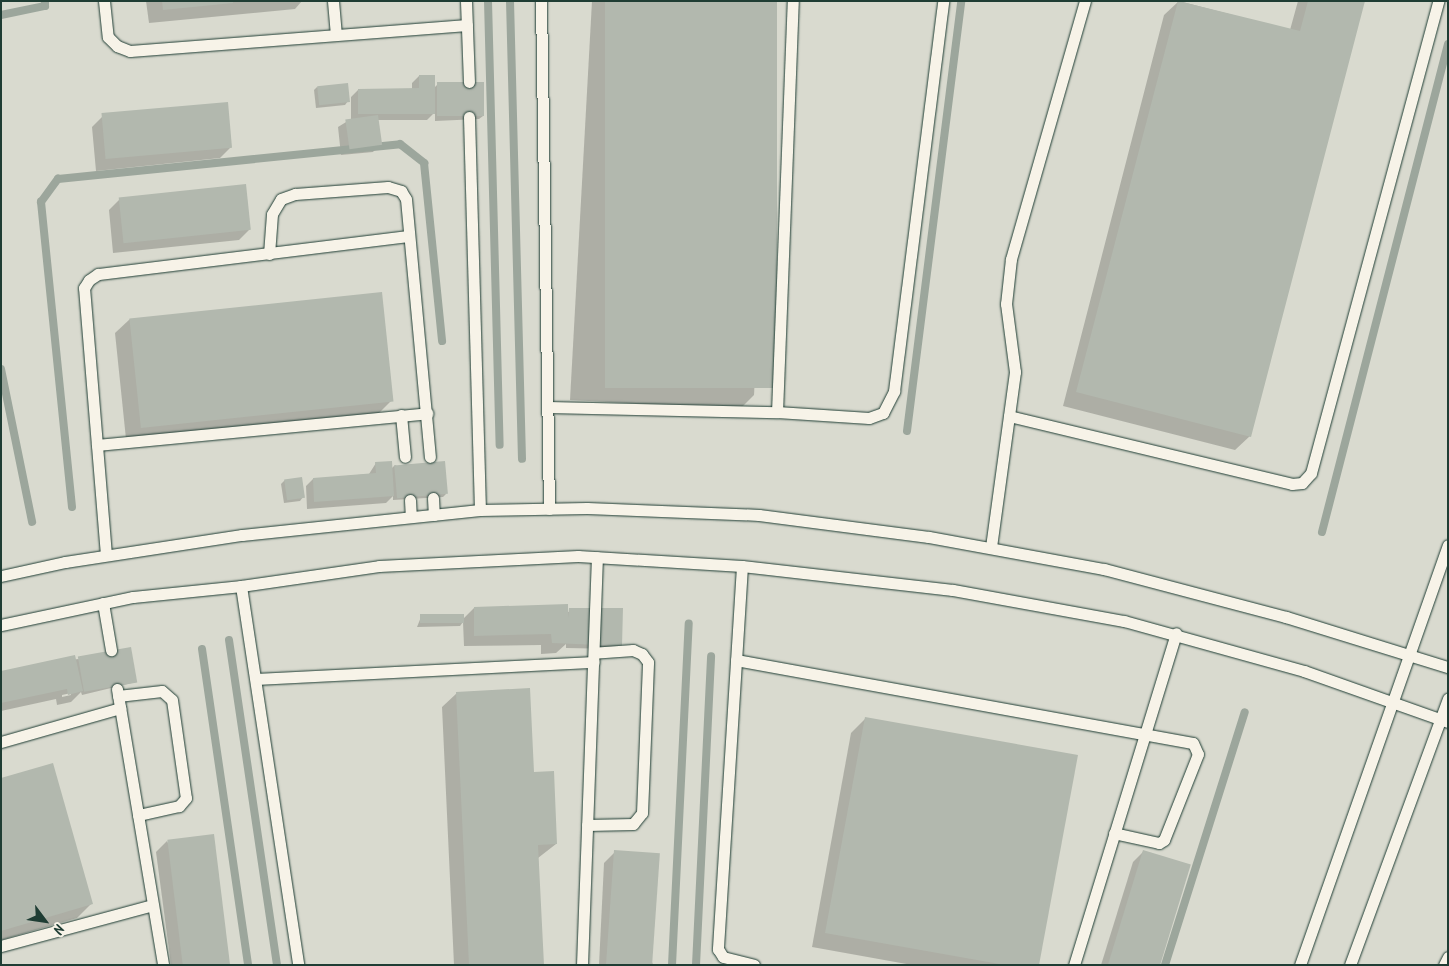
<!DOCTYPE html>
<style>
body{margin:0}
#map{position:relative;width:1449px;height:966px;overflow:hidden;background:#eae8dd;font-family:Kalam,sans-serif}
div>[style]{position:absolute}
.built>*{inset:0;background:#d9dacf;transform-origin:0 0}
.shadow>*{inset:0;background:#0003}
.stream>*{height:8px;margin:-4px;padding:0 4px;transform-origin:4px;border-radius:4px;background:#9ca69c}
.building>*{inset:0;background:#b2b8ae;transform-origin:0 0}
.roads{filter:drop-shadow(0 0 1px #1f3d34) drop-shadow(0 0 1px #1f3d34)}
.service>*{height:11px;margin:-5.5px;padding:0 5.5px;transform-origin:5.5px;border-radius:5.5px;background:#f7f3e8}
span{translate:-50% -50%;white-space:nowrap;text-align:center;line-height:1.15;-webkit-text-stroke:4.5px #f7f3e8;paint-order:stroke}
.frame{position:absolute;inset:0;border:2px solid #1f3d34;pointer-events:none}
.north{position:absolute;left:20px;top:896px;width:50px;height:50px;-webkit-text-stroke:4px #f7f3e8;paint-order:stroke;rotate:121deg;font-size:14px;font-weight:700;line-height:20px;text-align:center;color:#1f3d34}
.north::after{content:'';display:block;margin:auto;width:18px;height:22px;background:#1f3d34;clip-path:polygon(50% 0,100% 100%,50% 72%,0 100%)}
</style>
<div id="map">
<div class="built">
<i style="left:1px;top:1px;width:1447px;height:964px"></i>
</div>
<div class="shadow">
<i style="clip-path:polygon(146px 1px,302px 1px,295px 9px,149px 23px)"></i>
<i style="clip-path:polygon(592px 1px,776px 1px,754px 395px,740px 409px,570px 400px)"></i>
<i style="clip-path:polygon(1179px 1px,1290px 30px,1298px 1px,1363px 1px,1250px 436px,1235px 450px,1063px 406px,1164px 15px)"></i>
<i style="clip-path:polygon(419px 76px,434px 88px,438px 84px,483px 116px,479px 119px,435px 121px,435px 112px,427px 120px,378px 120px,380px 144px,373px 152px,341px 155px,338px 127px,351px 119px,351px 97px,358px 90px,412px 89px,412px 83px)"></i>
<i style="clip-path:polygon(317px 87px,348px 101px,345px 105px,316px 108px,314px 90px)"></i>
<i style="clip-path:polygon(103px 116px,231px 147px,220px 158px,96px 171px,92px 127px)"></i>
<i style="clip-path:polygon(120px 199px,250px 229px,239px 240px,113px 253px,109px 210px)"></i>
<i style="clip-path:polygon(130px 319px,392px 400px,377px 415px,126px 439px,115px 333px)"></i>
<i style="clip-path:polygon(376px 463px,391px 469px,395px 465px,446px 494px,443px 497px,393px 500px,393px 496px,386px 503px,307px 509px,306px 486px,313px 479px,369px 474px)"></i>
<i style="clip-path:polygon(285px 480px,303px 497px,300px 501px,284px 503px,281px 484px)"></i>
<i style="clip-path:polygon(474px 608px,567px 612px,622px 610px,618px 649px,566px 648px,566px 644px,556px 653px,541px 654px,541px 645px,464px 646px,463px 622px,460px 626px,417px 627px,421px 617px,463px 619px)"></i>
<i style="clip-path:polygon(evenodd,78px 659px,136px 682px,82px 695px,81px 692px,71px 702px,57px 705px,56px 699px,1px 711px,1px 672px,78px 659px,71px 693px,71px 695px,62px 697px,62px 695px,71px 693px)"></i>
<i style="clip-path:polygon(457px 693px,533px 774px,556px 844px,538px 858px,543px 965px,454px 965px,442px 707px)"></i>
<i style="clip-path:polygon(866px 718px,1038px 965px,912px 965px,812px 947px,851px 733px)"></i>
<i style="clip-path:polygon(1px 779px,91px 904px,77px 918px,1px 940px)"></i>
<i style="clip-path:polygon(167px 841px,230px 965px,171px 965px,156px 852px)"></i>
<i style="clip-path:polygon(1144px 851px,1159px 965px,1101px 965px,1133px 862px)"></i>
<i style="clip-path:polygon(615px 852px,653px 965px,599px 965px,604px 863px)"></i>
</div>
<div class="stream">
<i style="left:488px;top:1px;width:444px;rotate:88.5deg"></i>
<i style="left:510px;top:1px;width:458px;rotate:88.5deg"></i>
<i style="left:1px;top:15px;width:45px;rotate:-11.6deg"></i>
<i style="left:45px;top:6px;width:5px;rotate:-90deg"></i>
<i style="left:1px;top:369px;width:156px;rotate:78.5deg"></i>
<i style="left:907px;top:431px;width:433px;rotate:-82.8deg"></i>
<i style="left:72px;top:507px;width:307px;rotate:-95.8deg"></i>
<i style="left:41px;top:202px;width:29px;rotate:-54deg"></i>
<i style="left:58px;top:179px;width:344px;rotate:-5.8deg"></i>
<i style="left:400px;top:144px;width:31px;rotate:38deg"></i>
<i style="left:424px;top:163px;width:179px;rotate:84.2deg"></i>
<i style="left:1322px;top:532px;width:504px;rotate:-75.52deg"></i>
<i style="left:229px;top:640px;width:329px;rotate:81.6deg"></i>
<i style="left:202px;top:649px;width:319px;rotate:81.7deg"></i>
<i style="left:672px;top:965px;width:342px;rotate:-87.2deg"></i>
<i style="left:696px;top:965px;width:309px;rotate:-87.2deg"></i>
<i style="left:1165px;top:965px;width:265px;rotate:-72.5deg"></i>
</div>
<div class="building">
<i style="clip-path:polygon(162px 1px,233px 1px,233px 3px,163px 10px)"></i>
<i style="left:605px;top:1px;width:172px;height:387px"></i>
<i style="clip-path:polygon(1178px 1px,1300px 31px,1308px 1px,1365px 1px,1251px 437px,1076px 392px)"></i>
<i style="clip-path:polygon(419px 75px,435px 75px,435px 114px,358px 114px,358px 89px,419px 88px)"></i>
<i style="left:484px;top:82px;width:34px;height:47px;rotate:90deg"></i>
<i style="left:348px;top:83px;width:19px;height:31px;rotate:84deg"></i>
<i style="left:228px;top:102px;width:46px;height:127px;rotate:85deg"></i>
<i style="left:378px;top:115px;width:30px;height:33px;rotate:82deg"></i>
<i style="left:246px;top:184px;width:46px;height:128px;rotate:84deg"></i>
<i style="left:382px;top:292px;width:110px;height:254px;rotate:84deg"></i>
<i style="clip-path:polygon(392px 461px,394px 496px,314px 502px,313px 478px,376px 473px,375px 462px)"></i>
<i style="left:445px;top:461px;width:33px;height:51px;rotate:85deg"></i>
<i style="left:302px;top:477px;width:21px;height:18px;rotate:82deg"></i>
<i style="clip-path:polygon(568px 604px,568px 618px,569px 608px,623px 608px,622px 646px,552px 643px,551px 634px,474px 636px,474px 607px)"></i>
<i style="left:464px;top:614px;width:9px;height:44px;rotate:90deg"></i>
<i style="left:131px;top:647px;width:36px;height:54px;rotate:80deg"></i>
<i style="clip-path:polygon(75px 655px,83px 691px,68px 695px,67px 689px,1px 703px,1px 671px)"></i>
<i style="clip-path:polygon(530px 688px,534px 772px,554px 771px,557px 844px,538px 845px,544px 965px,469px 965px,456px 692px)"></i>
<i style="clip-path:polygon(865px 717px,1078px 755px,1039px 965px,1005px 965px,825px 933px)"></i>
<i style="clip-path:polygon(53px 763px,93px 904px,1px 931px,1px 778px)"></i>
<i style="left:214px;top:834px;width:132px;height:47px;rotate:83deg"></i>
<i style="left:614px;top:850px;width:46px;height:115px;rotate:4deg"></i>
<i style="left:1143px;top:850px;width:50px;height:120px;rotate:17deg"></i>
</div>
<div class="roads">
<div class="service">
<i style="left:104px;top:1px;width:36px;rotate:84deg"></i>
<i style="left:108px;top:37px;width:13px;rotate:45deg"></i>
<i style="left:117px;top:46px;width:14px;rotate:21deg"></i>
<i style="left:130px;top:51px;width:338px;rotate:-4.4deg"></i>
<i style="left:333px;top:1px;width:34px;rotate:85deg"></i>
<i style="left:466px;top:1px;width:81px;rotate:87.9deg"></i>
<i style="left:541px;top:1px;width:508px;rotate:89.1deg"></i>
<i style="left:469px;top:117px;width:393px;rotate:88.4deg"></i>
<i style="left:269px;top:254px;width:40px;rotate:-85.7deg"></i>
<i style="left:272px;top:214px;width:17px;rotate:-59deg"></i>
<i style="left:281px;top:199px;width:15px;rotate:-20deg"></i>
<i style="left:295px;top:194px;width:93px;rotate:-4.3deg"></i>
<i style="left:388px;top:187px;width:14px;rotate:17deg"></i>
<i style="left:401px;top:191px;width:9px;rotate:58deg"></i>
<i style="left:406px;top:199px;width:259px;rotate:84.7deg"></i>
<i style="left:548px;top:407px;width:229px;rotate:1.3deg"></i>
<i style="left:777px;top:412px;width:92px;rotate:3.7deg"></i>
<i style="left:869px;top:418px;width:15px;rotate:-20deg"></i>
<i style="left:883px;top:413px;width:25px;rotate:-63deg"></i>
<i style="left:894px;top:391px;width:393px;rotate:-82.8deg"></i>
<i style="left:777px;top:412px;width:411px;rotate:-87.8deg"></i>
<i style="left:401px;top:415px;width:42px;rotate:84.6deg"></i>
<i style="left:1009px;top:416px;width:291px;rotate:13.5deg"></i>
<i style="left:1292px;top:484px;width:10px;rotate:-6deg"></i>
<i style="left:1302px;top:483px;width:13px;rotate:-48deg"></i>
<i style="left:1311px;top:473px;width:489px;rotate:-74.9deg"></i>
<i style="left:97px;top:445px;width:332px;rotate:-5.5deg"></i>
<i style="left:433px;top:498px;width:17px;rotate:87deg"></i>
<i style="left:410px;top:500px;width:17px;rotate:87deg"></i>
<i style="left:991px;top:547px;width:177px;rotate:-82.2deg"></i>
<i style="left:1015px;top:372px;width:69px;rotate:-97.5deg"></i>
<i style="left:1006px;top:304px;width:45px;rotate:-83.7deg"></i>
<i style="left:1011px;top:259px;width:268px;rotate:-74deg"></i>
<i style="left:106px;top:555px;width:268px;rotate:-94.7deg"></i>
<i style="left:84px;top:288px;width:9px;rotate:-58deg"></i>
<i style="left:89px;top:280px;width:11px;rotate:-34deg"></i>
<i style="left:98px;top:274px;width:313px;rotate:-7deg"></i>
<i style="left:742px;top:566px;width:384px;rotate:93.6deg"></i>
<i style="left:718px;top:949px;width:9px;rotate:58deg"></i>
<i style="left:723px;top:957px;width:32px;rotate:14deg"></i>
<i style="left:1px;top:576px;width:66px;rotate:-12.3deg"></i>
<i style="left:65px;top:562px;width:179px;rotate:-8.7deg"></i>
<i style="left:242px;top:535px;width:239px;rotate:-6deg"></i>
<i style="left:480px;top:510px;width:107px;rotate:-1.1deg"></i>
<i style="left:587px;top:508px;width:172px;rotate:2.3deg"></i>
<i style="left:759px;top:515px;width:171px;rotate:7.4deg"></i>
<i style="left:929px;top:537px;width:178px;rotate:10.4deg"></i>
<i style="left:1104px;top:569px;width:188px;rotate:14.8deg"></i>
<i style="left:1286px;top:617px;width:170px;rotate:17.2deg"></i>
<i style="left:241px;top:586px;width:383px;rotate:81.4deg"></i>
<i style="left:103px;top:603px;width:48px;rotate:80.3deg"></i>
<i style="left:1px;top:625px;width:135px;rotate:-12deg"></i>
<i style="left:133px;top:597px;width:109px;rotate:-5.8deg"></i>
<i style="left:241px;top:586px;width:139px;rotate:-8.2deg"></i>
<i style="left:379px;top:566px;width:199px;rotate:-2.9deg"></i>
<i style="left:578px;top:556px;width:164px;rotate:3.5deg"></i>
<i style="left:742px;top:566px;width:212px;rotate:6.5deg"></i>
<i style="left:953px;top:590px;width:174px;rotate:10.3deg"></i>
<i style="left:1124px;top:621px;width:187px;rotate:15.5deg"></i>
<i style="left:1304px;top:671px;width:153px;rotate:19.5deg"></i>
<i style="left:736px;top:660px;width:464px;rotate:10.3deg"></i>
<i style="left:1193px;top:743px;width:12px;rotate:66deg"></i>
<i style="left:1198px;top:754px;width:92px;rotate:111.6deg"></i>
<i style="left:1164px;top:840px;width:6px;rotate:149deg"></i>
<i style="left:1159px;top:843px;width:46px;rotate:-167.5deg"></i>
<i style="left:256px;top:679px;width:338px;rotate:-2.9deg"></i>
<i style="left:117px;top:689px;width:280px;rotate:80.5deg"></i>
<i style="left:118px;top:696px;width:44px;rotate:-6.5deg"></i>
<i style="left:162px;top:691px;width:13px;rotate:42deg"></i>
<i style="left:172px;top:700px;width:99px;rotate:81.9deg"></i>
<i style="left:186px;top:798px;width:11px;rotate:131deg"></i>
<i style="left:179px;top:806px;width:42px;rotate:167.6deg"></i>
<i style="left:1px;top:742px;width:124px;rotate:-15.9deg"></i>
<i style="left:587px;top:825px;width:46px;rotate:-1.2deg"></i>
<i style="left:633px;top:824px;width:14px;rotate:-51deg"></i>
<i style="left:642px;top:813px;width:151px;rotate:-87.7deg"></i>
<i style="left:648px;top:662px;width:10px;rotate:-127deg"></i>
<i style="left:642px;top:654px;width:10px;rotate:-156deg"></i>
<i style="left:633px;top:650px;width:39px;rotate:176deg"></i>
<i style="left:1px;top:946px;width:157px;rotate:-15.1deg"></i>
<i style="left:582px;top:965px;width:408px;rotate:-87.9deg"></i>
<i style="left:1074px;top:965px;width:347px;rotate:-72.9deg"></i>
<i style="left:1300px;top:965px;width:445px;rotate:-70.6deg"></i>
<i style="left:1350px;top:965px;width:284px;rotate:-69.8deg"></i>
<i style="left:1444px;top:965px;width:9px;rotate:-63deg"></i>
</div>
</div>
<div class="frame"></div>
<div class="north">N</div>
</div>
